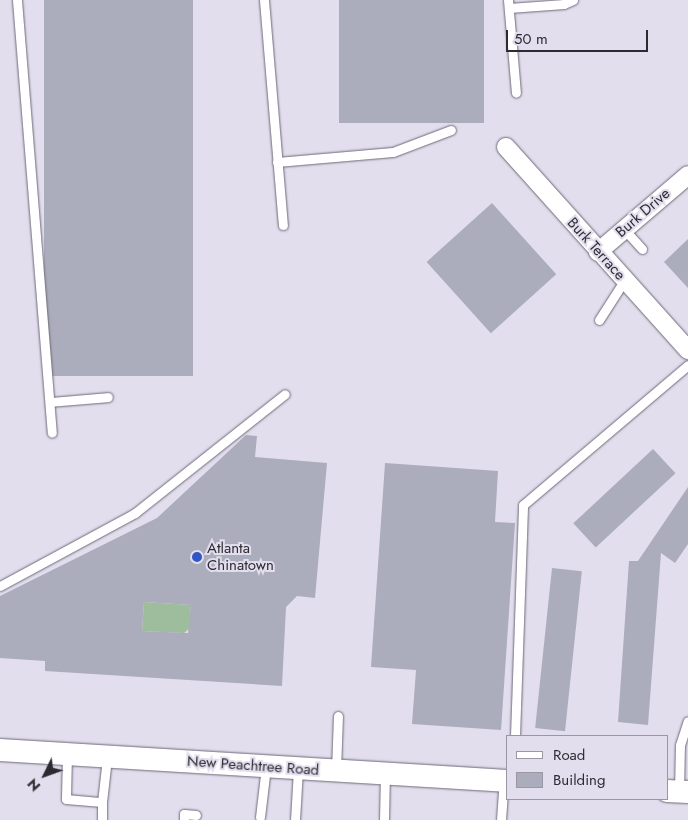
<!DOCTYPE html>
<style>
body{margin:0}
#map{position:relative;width:688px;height:820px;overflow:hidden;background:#e3deee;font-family:Jost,sans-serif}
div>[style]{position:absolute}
.green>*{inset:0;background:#9ebd9d}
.building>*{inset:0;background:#abacbc;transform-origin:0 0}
.roads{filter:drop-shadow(0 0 1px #6d6977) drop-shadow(0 0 1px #6d6977)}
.service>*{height:9px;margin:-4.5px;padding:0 4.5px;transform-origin:4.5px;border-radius:4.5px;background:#fff}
.minor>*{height:18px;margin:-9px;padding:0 9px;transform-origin:9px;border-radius:9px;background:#fff}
.tertiary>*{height:22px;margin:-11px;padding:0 11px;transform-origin:11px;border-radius:11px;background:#fff}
.dots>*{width:14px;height:14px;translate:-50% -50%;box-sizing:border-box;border:2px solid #e3deee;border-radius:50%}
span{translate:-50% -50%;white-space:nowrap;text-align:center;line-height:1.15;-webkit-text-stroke:4px #e3deee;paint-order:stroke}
.street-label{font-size:15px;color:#2d2b31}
.poi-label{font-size:15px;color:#2d2b31}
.left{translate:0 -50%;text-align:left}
.legend{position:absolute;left:506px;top:735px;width:162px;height:65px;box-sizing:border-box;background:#e3deee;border:1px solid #9a96a2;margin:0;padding:6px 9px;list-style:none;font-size:15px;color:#2d2b31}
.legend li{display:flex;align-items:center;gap:10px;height:25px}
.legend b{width:25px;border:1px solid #9a96a2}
.north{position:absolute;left:20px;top:750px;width:50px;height:50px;-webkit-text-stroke:4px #e3deee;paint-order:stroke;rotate:228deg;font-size:14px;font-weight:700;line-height:20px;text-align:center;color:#2d2b31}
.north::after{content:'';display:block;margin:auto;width:18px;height:22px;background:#2d2b31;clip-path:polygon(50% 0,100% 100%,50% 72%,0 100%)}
.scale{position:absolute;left:506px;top:30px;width:142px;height:22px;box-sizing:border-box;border:2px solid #2d2b31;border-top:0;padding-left:6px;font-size:15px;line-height:18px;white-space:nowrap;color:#2d2b31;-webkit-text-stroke:4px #e3deee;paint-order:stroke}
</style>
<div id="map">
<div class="green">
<i style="clip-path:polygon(144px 602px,191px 605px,189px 629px,184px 633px,142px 631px)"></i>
</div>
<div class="building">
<i style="left:44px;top:0;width:149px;height:376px"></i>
<i style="left:339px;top:0;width:145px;height:123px"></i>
<i style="left:492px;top:203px;width:96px;height:88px;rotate:48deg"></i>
<i style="clip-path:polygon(688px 239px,688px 288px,664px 262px)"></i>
<i style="clip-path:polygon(evenodd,246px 435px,257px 436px,255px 457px,327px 463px,315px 598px,297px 596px,286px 607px,282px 686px,45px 671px,45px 661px,0 658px,0 596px,157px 518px,246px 435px,144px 602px,191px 605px,188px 633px,142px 631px,144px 602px)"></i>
<i style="left:653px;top:449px;width:33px;height:109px;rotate:47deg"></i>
<i style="clip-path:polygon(385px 463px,498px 471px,495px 522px,515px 523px,501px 730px,412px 724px,416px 670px,371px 667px)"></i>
<i style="clip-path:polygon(688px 487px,688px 544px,675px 563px,661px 553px,648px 725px,618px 722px,629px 561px,638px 561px)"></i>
<i style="left:552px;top:568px;width:30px;height:161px;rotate:6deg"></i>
</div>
<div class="roads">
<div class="service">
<i style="left:17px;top:0;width:434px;rotate:85.4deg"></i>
<i style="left:264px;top:0;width:226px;rotate:85.2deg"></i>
<i style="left:508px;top:0;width:93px;rotate:85.1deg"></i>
<i style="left:509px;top:8px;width:55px;rotate:-4.2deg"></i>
<i style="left:564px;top:4px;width:10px;rotate:-24deg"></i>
<i style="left:277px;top:162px;width:116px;rotate:-4.9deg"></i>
<i style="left:393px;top:152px;width:62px;rotate:-20.8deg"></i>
<i style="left:624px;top:229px;width:27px;rotate:48deg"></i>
<i style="left:599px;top:320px;width:46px;rotate:-57.3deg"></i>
<i style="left:50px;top:402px;width:58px;rotate:-4.9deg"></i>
<i style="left:0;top:586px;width:153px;rotate:-28.4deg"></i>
<i style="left:135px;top:513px;width:191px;rotate:-38.4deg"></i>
<i style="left:515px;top:736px;width:231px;rotate:-88deg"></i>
<i style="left:523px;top:505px;width:216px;rotate:-40.3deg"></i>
<i style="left:67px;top:754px;width:45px;rotate:91.3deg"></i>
<i style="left:66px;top:799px;width:36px;rotate:5deg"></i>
<i style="left:102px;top:802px;width:18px;rotate:90deg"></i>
<i style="left:336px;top:770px;width:54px;rotate:-87.9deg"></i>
<i style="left:679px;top:791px;width:46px;rotate:-88.8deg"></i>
<i style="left:680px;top:745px;width:25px;rotate:-72deg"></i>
<i style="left:102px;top:802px;width:44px;rotate:-83.5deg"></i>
<i style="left:260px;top:817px;width:50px;rotate:-83.2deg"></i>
<i style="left:184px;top:820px;width:6px;rotate:-90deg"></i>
<i style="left:184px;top:814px;width:12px;rotate:5deg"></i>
<i style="left:295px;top:820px;width:51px;rotate:-86.6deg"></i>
<i style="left:384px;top:820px;width:46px;rotate:-88.8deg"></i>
<i style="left:501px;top:820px;width:39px;rotate:-86deg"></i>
</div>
<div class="minor">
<i style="left:506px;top:147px;width:273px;rotate:48.1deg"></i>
<i style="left:598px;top:252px;width:118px;rotate:-40.5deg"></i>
</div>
<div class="tertiary">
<i style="left:0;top:750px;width:508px;rotate:3.5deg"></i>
<i style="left:667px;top:791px;width:21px;rotate:3deg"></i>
</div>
</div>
<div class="dots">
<i style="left:197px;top:557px;background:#3055c5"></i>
</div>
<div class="street-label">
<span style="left:643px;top:213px;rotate:-41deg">Burk Drive</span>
<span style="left:596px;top:249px;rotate:48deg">Burk Terrace</span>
<span style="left:253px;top:766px;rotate:4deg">New Peachtree Road</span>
</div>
<div class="poi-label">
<span class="left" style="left:207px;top:557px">Atlanta<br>Chinatown</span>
</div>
<ul class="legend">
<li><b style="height:6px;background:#fff"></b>Road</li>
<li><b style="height:14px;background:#abacbc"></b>Building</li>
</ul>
<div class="north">N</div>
<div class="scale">50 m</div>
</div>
